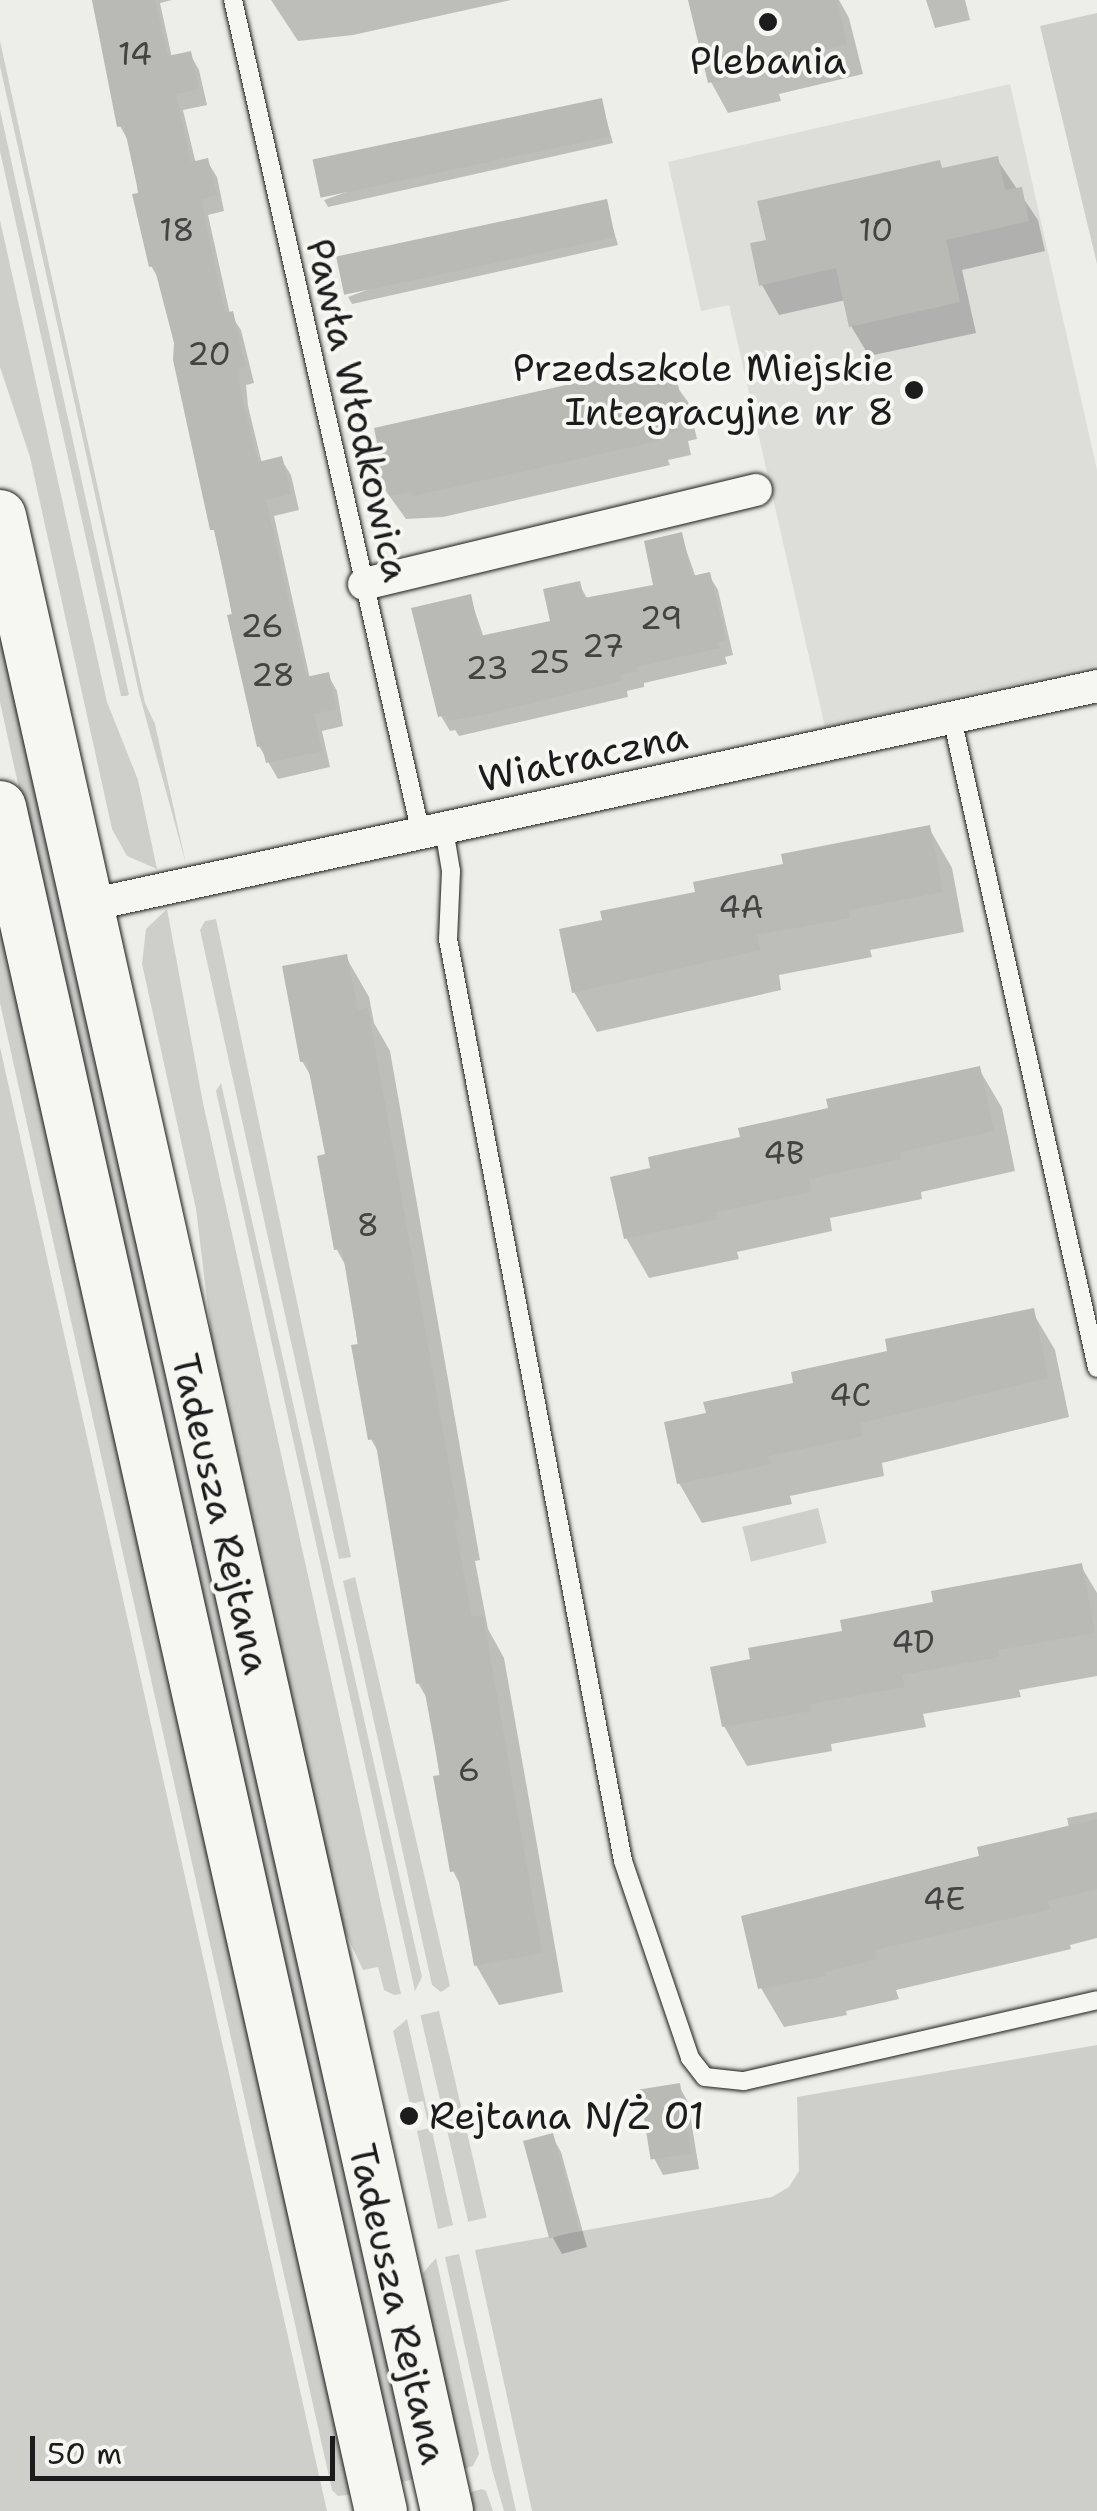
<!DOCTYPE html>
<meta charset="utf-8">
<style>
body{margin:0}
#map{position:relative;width:1097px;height:2511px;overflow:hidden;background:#edede9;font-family:"Shantell Sans",sans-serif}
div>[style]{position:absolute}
.built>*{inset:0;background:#ddddda}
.green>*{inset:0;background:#cececb;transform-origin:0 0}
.shadow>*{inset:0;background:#0003}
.building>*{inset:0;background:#b9b9b6;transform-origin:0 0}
.roads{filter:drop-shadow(0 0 2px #1c1c1c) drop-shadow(0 0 2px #1c1c1c)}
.service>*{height:18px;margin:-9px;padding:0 9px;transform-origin:9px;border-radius:9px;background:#f6f6f2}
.minor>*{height:32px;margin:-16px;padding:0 16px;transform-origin:16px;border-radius:16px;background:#f6f6f2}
.primary>*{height:52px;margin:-26px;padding:0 26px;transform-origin:26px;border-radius:26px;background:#f6f6f2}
.dots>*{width:28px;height:28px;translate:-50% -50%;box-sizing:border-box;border:5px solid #f6f6f2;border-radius:50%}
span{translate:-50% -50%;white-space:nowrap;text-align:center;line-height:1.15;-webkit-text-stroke:8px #f6f6f2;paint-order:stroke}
.number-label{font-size:32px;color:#434342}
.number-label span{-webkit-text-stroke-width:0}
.poi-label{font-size:38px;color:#1c1c1c}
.right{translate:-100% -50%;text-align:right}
.left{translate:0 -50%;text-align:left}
.street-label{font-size:38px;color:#1c1c1c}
.scale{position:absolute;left:30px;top:2436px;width:305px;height:45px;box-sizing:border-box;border:5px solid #1c1c1c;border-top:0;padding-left:12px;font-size:30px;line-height:35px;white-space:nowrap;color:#1c1c1c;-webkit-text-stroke:8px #f6f6f2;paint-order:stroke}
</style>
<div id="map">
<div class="built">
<i style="clip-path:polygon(1010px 84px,1097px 470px,1097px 665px,825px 727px,729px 305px,701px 311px,668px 162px)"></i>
</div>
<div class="green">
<i style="clip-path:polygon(1097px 13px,1097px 264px,1040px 26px)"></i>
<i style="clip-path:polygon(0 41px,145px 703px,155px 724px,186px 864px,139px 693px,0 66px)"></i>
<i style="clip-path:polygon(0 110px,129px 695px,126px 696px,121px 696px,0 151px)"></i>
<i style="clip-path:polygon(0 220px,107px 702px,138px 780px,157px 869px,127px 856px,112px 829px,30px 457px,0 367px)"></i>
<i style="clip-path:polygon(0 626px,414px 2479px,397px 2483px,57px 962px,0 702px)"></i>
<i style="clip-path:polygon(0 906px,353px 2494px,338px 2496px,332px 2490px,0 1003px)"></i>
<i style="clip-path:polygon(167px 909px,203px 1103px,401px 1994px,394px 1995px,384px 1990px,378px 1967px,363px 1970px,332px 1904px,218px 1390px,196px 1209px,142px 964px,146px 929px)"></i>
<i style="clip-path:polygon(216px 919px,351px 1557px,339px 1559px,200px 930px,205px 921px)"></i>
<i style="clip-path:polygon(0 1047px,160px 1765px,327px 2511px,0 2511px)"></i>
<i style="clip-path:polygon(221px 1083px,422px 1977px,415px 1991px,216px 1091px)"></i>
<i style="left:818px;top:1508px;width:36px;height:78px;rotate:76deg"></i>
<i style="clip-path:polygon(355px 1577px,450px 1986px,441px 1992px,432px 1985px,343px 1581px)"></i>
<i style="left:439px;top:2011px;width:212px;height:19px;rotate:77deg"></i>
<i style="clip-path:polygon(407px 2019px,453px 2225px,438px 2229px,417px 2131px,429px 2128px,423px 2101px,410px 2104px,393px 2031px)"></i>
<i style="clip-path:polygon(1097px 2045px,1097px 2511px,532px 2511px,475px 2250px,772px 2197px,789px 2187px,799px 2171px,797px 2097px)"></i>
<i style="clip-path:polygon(459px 2254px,516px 2511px,504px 2511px,492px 2469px,445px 2257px)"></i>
<i style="clip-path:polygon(436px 2258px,479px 2454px,473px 2466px,460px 2470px,429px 2342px,423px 2273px)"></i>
<i style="clip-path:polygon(482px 2489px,486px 2491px,493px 2511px,472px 2511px,467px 2493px)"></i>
</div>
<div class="shadow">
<i style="clip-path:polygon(92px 0,172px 0,160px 3px,172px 58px,190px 54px,199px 70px,207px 105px,183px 110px,196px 164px,207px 161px,217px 177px,224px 211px,208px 215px,230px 314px,241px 330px,254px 383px,246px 385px,248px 406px,262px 464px,281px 459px,291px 475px,299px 510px,274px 516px,310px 679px,328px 675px,337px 691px,343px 726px,322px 731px,330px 767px,278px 779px,259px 746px,176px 343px,161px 283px,151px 266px,130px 144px,120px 126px)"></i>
<i style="clip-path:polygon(271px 0,511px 0,353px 35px,298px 41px)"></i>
<i style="clip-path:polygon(691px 0,839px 0,849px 18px,863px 74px,779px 94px,781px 101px,728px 113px,711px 82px)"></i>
<i style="clip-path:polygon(926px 0,965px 0,970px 20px,935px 28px)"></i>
<i style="clip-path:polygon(601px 101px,613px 143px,328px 207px,324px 200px)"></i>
<i style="clip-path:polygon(996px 158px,1038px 220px,1045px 251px,962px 270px,976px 333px,869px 356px,851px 326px,846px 300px,779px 315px,762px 285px,769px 242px,939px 163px,943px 170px)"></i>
<i style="clip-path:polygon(605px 202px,618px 245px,352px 304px,348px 297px)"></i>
<i style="clip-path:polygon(662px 366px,688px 402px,697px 439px,688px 441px,691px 455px,668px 460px,670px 465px,443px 517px,406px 519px,380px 483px)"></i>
<i style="clip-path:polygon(681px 535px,696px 578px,709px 575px,718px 590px,733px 655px,725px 657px,727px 664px,644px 683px,644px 687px,627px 691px,628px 697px,459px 736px,455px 730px,450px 731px,441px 716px,470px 597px,484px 638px,553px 622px,579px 584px,588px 600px,656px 587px)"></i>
<i style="clip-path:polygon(929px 828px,952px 868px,964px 932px,870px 950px,872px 957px,779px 975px,781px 990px,597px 1032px,574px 992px,605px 922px,786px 866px)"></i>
<i style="clip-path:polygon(346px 957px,369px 997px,374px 1023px,390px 1051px,480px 1560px,475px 1561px,488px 1629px,504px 1658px,563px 1992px,499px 2005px,476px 1965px,462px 1888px,453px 1871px,429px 1702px,418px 1683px,381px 1457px,371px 1439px,347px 1268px,337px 1250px,328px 1156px,313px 1080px,302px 1061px)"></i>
<i style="clip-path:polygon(979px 1069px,1002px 1108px,1015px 1171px,921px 1192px,922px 1199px,830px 1218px,832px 1231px,737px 1252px,739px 1259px,649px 1278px,626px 1238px,653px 1170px,831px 1110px)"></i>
<i style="clip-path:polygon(1032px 1311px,1055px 1350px,1069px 1417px,882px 1463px,884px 1476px,790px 1496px,792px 1504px,702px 1523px,679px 1483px,709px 1415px)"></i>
<i style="clip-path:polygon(1081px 1566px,1097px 1593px,1097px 1676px,1019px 1690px,1021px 1697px,923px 1714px,926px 1727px,831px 1744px,832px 1751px,747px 1766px,724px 1726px,753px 1661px)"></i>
<i style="clip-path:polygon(1097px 1812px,1097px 1938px,1070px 1945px,1071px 1949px,896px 1990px,899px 1999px,846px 2011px,847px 2015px,784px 2027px,761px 1988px,1069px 1828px,1067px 1818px)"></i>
<i style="clip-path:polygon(679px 2086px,688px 2102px,699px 2169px,663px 2175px,654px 2158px)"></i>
<i style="clip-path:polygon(552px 2136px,561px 2152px,587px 2247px,562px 2254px,553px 2238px)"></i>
</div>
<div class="building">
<i style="clip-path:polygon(92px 0,155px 0,168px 56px,191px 51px,199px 89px,176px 94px,191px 162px,208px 158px,217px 195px,201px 199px,225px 313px,233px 311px,246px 367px,239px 368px,240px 388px,258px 462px,282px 456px,291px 494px,266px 500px,306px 677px,329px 672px,336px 709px,314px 714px,322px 751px,266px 763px,262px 746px,257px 747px,227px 615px,232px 614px,229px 597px,214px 530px,210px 530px,173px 360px,174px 343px,154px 266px,149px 267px,132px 194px,138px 193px,137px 186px,124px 126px,117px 127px)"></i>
<i style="clip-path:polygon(688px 0,837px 0,847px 44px,763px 64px,765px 70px,708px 83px)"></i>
<i style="left:602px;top:98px;width:39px;height:296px;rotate:78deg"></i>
<i style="clip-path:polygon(998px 156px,1005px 190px,1022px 187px,1029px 221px,946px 240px,960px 302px,849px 327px,836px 268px,759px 286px,750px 243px,766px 240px,757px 201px,940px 160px,942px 168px)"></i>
<i style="left:607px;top:199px;width:39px;height:277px;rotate:78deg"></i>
<i style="clip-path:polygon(664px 363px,667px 378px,676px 376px,685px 415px,676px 417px,679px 431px,657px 436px,658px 441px,413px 496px,412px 492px,390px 496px,386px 482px,377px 484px,369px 445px,377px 443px,374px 428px)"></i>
<i style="clip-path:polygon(682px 532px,692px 576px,710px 572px,726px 640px,718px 642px,720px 648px,636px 667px,637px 671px,620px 675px,621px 681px,483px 715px,447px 721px,446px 715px,438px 717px,411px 608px,471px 594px,480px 636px,550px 621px,543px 589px,580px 581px,584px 598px,653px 585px,644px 541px)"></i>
<i style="clip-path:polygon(930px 825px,943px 892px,849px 910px,850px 918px,757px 935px,760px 950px,572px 993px,559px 929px,602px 920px,600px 911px,695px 892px,693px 882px,783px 864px,781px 854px)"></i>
<i style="clip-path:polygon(347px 954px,358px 1010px,368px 1008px,459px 1520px,454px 1521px,472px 1617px,483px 1615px,542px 1953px,474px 1966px,457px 1871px,450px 1872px,433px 1776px,440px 1775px,423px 1682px,416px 1684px,375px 1439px,368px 1440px,351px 1345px,358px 1344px,342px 1249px,334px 1250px,317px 1156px,325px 1154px,307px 1061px,300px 1062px,282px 966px)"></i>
<i style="clip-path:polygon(980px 1066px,994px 1131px,900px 1152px,901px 1159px,809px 1179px,811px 1192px,716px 1212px,717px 1219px,624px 1239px,610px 1177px,650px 1168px,648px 1157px,740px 1137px,738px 1128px,828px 1108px,826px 1099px)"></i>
<i style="clip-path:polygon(1034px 1308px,1048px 1378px,861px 1423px,863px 1436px,769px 1456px,771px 1464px,677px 1484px,664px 1422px,706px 1413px,703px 1402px,793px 1383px,791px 1372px,887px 1351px,885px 1339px)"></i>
<i style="clip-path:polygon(1082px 1563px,1095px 1633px,998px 1650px,999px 1657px,902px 1675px,905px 1687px,810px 1704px,811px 1711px,722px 1727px,710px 1667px,750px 1659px,748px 1648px,842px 1631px,840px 1620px,933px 1602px,931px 1591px)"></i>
<i style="clip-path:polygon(1097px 1819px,1097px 1889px,1048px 1901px,1050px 1909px,875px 1950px,878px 1959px,825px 1972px,826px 1976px,758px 1989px,741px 1916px,979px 1856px,977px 1847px)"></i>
<i style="left:680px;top:2083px;width:71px;height:41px;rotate:81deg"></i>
<i style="left:553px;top:2133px;width:101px;height:31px;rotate:75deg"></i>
</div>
<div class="roads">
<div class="service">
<i style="left:233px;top:0;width:855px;rotate:77.3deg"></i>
<i style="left:952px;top:718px;width:666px;rotate:77.42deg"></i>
<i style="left:444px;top:829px;width:43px;rotate:80.5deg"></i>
<i style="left:451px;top:871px;width:68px;rotate:92.5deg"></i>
<i style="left:448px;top:939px;width:938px;rotate:79.25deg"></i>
<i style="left:623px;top:1861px;width:208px;rotate:71.2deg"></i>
<i style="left:690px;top:2058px;width:24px;rotate:52deg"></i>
<i style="left:705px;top:2077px;width:39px;rotate:6deg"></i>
<i style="left:744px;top:2081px;width:362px;rotate:-12.9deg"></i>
</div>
<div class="minor">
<i style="left:364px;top:584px;width:403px;rotate:-13.5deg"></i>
<i style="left:85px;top:906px;width:1036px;rotate:-12.26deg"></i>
</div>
<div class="primary">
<i style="left:0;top:516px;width:2044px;rotate:77.37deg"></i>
<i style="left:0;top:807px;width:1746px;rotate:77.4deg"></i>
</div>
</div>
<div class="dots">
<i style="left:768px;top:22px;background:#1c1c1c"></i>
<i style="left:914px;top:390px;background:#1c1c1c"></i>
<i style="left:409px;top:2116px;background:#1c1c1c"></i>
</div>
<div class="number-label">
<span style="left:135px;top:54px">14</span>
<span style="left:177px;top:230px">18</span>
<span style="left:876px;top:230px">10</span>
<span style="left:209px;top:354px">20</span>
<span style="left:661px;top:618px">29</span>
<span style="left:262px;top:626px">26</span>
<span style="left:603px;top:646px">27</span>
<span style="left:549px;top:662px">25</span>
<span style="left:487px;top:668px">23</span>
<span style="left:273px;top:675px">28</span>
<span style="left:741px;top:907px">4A</span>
<span style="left:784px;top:1153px">4B</span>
<span style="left:368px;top:1225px">8</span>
<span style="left:850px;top:1395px">4C</span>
<span style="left:913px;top:1642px">4D</span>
<span style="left:469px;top:1770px">6</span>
<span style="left:944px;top:1899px">4E</span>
</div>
<div class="poi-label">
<span style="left:768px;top:61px">Plebania</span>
<span class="right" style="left:894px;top:390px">Przedszkole Miejskie<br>Integracyjne nr 8</span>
<span class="left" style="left:429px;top:2116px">Rejtana N/Ż 01</span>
</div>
<div class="street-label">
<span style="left:358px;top:410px;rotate:77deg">Pawła Włodkowica</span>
<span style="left:583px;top:757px;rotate:-12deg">Wiatraczna</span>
<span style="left:221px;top:1514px;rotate:77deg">Tadeusza Rejtana</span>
<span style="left:398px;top:2304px;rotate:77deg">Tadeusza Rejtana</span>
</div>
<div class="scale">50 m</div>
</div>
